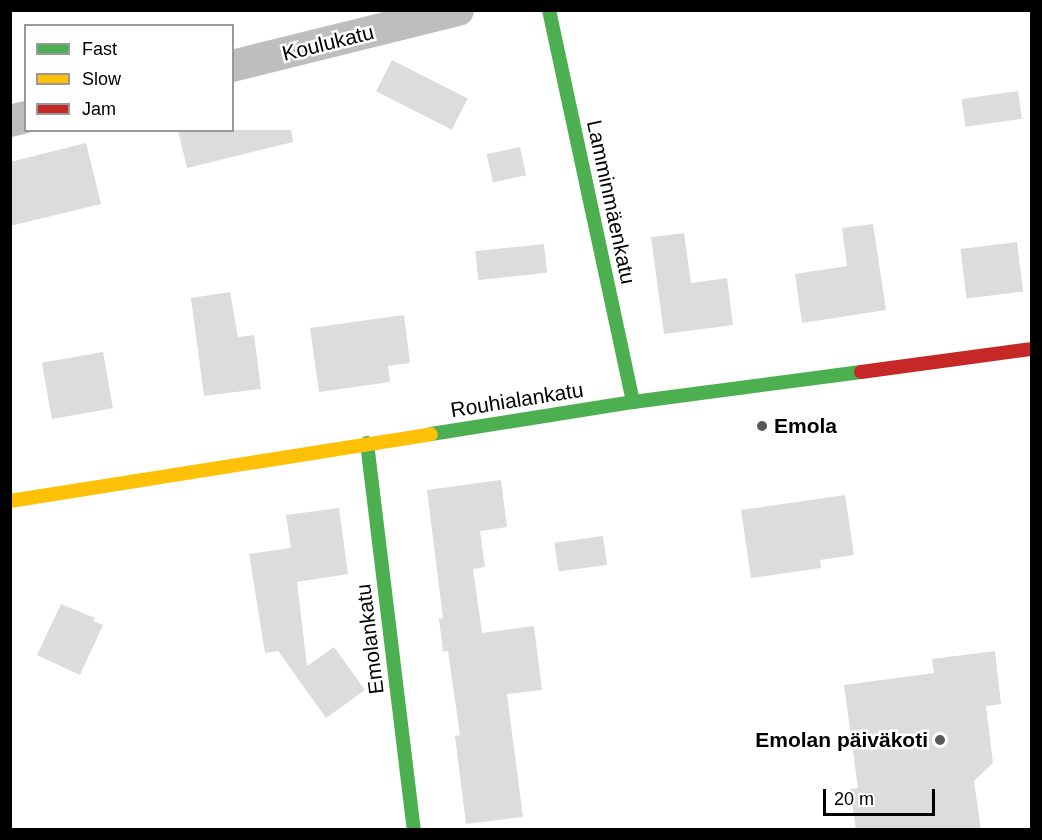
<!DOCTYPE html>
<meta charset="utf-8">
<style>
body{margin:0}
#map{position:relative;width:1042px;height:840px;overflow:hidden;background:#fff;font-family:Helvetica,sans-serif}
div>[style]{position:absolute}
.building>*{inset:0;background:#dcdcdc;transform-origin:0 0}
.street>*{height:32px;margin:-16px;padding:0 16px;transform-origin:16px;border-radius:16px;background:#bebebe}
.fast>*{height:14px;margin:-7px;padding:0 7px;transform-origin:7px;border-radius:7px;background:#4caf50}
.slow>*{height:14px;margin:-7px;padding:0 7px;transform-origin:7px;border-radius:7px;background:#ffc107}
.jam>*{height:14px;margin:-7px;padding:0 7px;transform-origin:7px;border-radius:7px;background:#c62828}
.dots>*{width:16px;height:16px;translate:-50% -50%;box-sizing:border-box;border:3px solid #fff;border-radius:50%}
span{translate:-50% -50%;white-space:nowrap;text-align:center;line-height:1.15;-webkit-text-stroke:5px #fff;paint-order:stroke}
.street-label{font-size:21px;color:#000}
.poi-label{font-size:21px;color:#000;font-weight:700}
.left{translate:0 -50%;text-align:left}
.right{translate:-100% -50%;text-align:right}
.frame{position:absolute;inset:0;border:12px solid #000;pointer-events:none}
.legend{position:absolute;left:24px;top:24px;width:210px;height:108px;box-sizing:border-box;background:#fff;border:2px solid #999;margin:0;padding:8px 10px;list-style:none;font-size:18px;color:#000}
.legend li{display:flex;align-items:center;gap:12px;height:30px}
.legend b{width:30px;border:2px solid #999}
.scale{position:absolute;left:823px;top:789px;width:112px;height:27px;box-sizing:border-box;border:3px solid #000;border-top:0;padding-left:8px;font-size:18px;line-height:21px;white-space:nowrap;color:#000;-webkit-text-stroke:4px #fff;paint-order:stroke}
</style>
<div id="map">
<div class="building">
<i style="left:392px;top:60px;width:85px;height:35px;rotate:27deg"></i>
<i style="left:1018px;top:91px;width:28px;height:57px;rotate:82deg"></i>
<i style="clip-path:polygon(178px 130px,291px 130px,293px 142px,187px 168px)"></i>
<i style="clip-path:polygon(86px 143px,101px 204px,10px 226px,10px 162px)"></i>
<i style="left:520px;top:147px;width:29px;height:34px;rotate:78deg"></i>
<i style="clip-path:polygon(873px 224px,886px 310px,802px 323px,795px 274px,847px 266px,842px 228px)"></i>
<i style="clip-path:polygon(684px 233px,691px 283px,727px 278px,733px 325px,664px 334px,651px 237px)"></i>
<i style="left:1017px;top:242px;width:50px;height:57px;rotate:83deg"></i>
<i style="left:544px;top:244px;width:29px;height:69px;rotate:84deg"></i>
<i style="clip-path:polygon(230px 292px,238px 337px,254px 335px,261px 389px,204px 396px,191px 298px)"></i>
<i style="clip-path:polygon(404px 315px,410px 363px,388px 366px,390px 382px,319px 392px,310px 328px)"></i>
<i style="left:103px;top:352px;width:57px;height:62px;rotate:80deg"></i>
<i style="clip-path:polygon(501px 480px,507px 527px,480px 531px,485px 567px,473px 569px,482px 633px,534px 626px,542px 690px,507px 694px,523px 817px,466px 824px,455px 736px,460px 735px,448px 651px,443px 652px,439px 619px,443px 618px,427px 490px)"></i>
<i style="clip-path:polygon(845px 495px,854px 555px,820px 560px,821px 568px,751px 578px,741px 510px)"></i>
<i style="clip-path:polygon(339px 508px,348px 574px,297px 582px,307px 666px,334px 647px,365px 690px,326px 718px,278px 651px,265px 653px,249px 554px,291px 548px,286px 515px)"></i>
<i style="left:603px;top:536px;width:29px;height:49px;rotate:82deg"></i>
<i style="clip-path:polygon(61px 604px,95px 618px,93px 621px,103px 625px,80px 675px,37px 655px)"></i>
<i style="clip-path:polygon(995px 651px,1001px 704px,986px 706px,993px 763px,974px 781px,981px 830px,856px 830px,850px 789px,858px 788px,844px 685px,934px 673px,932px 659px)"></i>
</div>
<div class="street">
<i style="left:232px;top:66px;width:233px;rotate:-13.9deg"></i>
<i style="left:10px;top:121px;width:16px;rotate:-14deg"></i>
</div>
<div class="fast">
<i style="left:549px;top:10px;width:401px;rotate:77.9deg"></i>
<i style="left:431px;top:434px;width:205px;rotate:-9deg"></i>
<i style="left:633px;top:402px;width:230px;rotate:-7.5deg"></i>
<i style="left:367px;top:443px;width:390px;rotate:83.1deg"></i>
</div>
<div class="slow">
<i style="left:10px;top:501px;width:426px;rotate:-9deg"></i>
</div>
<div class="jam">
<i style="left:861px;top:372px;width:173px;rotate:-7.7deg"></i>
</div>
<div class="dots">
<i style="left:762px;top:426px;background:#595959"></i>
<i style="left:940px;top:740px;background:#595959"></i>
</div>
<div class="street-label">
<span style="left:328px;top:43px;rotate:-14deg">Koulukatu</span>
<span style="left:611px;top:202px;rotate:78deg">Lamminmäenkatu</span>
<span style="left:517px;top:400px;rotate:-9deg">Rouhialankatu</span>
<span style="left:370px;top:639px;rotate:-97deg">Emolankatu</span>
</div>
<div class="poi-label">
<span class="left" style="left:774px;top:426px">Emola</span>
<span class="right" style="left:928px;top:740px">Emolan päiväkoti</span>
</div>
<div class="frame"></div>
<ul class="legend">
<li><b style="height:8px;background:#4caf50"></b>Fast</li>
<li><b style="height:8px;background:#ffc107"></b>Slow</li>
<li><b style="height:8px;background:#c62828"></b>Jam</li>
</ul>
<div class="scale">20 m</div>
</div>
